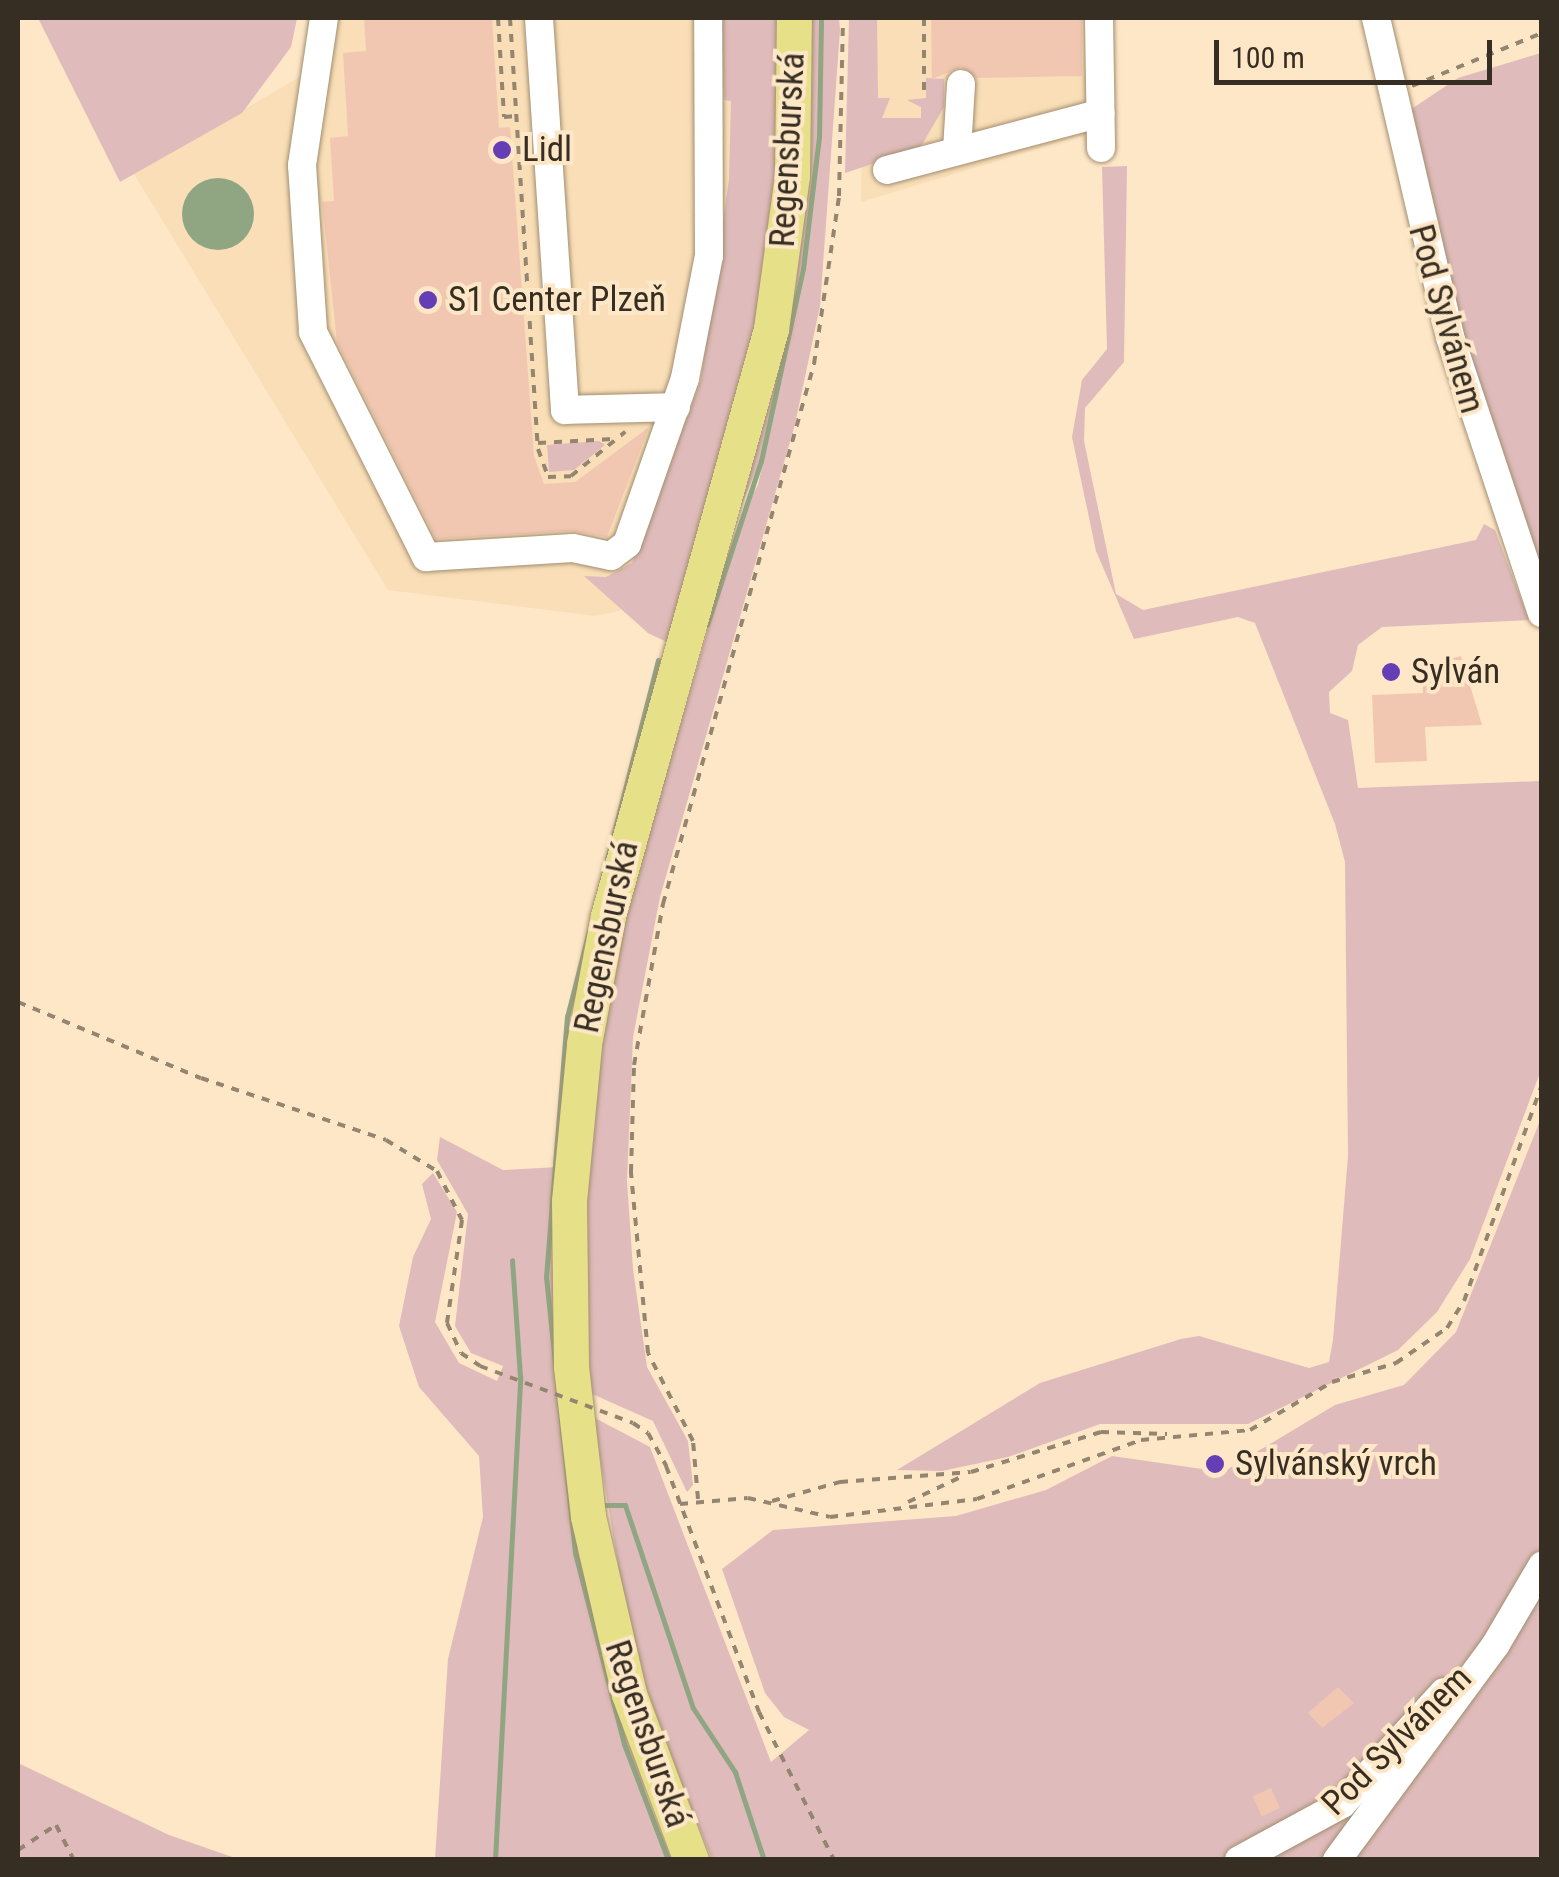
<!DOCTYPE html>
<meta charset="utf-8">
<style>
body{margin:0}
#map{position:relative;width:1559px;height:1877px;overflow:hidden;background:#fde7c7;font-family:"Roboto Condensed",sans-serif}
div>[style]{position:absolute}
.built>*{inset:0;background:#f9deb7}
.green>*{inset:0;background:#dfbbbb}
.water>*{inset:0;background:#90a683}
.round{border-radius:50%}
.stream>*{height:5px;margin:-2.5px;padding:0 2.5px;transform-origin:2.5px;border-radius:2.5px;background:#90a683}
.building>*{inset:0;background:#f2c7b2;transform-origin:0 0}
.path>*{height:4px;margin-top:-2px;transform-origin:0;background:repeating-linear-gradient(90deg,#948570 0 8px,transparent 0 16px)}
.roads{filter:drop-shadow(0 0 2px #a28e70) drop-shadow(0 0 2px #a28e70)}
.minor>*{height:28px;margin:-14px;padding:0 14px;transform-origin:14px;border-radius:14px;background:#fff}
.major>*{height:35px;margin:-17.5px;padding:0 17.5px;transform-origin:17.5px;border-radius:17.5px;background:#e6e088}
.path-bridge>*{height:4px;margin-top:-2px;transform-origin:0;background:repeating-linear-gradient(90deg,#948570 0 8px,transparent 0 16px)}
.dots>*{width:28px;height:28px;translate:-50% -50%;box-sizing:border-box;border:5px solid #fde7c7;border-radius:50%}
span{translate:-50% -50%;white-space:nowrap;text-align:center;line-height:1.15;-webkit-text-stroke:8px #fde7c7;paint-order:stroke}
.poi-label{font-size:35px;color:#362e22}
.left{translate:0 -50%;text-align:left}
.street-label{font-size:35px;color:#362e22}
.frame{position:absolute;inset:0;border:20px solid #362e22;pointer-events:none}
.scale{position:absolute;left:1214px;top:40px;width:278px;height:45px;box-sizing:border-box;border:5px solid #362e22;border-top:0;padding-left:12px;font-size:30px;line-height:35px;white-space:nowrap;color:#362e22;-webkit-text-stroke:8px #fde7c7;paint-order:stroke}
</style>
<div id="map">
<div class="built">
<i style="clip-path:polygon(312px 18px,736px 18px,727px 233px,701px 392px,631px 601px,619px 611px,595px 616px,388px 590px,134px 174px,303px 75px)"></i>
<i style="clip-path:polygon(865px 18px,1109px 18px,1091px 150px,1080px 136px,861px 202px)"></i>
</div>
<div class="green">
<i style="clip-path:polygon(38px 18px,297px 18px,291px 47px,242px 113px,120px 182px)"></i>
<i style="clip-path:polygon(720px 18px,783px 18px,785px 61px,762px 320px,673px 645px,648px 633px,584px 576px,606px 577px,632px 563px,701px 380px,729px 179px,731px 101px,724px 100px)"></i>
<i style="clip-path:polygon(808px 18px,819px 18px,820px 46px,808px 236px,822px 18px,839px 18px,840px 30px,820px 306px,795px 424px,660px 897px,633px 1037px,627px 1181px,633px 1269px,647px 1367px,688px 1441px,693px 1485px,687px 1492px,653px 1421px,590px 1393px,586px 1182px,597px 1059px,622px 927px,741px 515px,758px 485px,800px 293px,807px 240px,760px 461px,738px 514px,719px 581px)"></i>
<i style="clip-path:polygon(849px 18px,877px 18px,878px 98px,890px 98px,882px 118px,921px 118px,921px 107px,907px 100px,926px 98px,926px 78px,944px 79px,944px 107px,920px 148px,845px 173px)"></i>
<i style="clip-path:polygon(1541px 53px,1541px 590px,1496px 452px,1408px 123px,1413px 108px,1458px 78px)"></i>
<i style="clip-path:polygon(1127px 166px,1124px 362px,1085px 408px,1084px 441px,1116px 594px,1143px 610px,1476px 540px,1484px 524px,1495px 530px,1529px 620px,1382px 627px,1358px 645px,1352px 671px,1329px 692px,1330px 713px,1348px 720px,1358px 788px,1541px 781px,1541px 1070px,1470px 1259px,1437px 1312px,1398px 1350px,1248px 1424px,1100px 1424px,1008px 1457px,942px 1471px,897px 1470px,1040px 1383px,1181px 1339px,1199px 1336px,1309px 1368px,1329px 1362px,1333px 1340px,1348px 1156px,1345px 862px,1335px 824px,1255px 623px,1238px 617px,1134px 639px,1096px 551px,1072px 437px,1082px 380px,1107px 349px,1102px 167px)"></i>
<i style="clip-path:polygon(599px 441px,605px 445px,574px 470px,549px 472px,547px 445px)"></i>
<i style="clip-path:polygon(1541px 1118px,1541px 1859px,712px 1859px,658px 1726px,629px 1628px,593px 1417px,650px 1447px,771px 1762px,809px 1730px,784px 1717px,765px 1693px,722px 1569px,773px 1530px,956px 1516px,1046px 1490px,1112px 1456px,1223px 1472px,1335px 1405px,1404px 1385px,1456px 1332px)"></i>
<i style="clip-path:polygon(440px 1137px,503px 1170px,559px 1167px,558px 1380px,646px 1796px,672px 1859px,435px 1859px,448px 1659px,483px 1517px,479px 1456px,419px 1387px,399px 1326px,413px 1257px,431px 1219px,422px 1184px,433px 1173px,457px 1212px,435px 1322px,459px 1363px,497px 1381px,503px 1366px,471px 1353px,455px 1326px,468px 1214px,437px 1160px)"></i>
<i style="clip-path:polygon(18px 1763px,169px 1835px,238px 1859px,18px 1859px)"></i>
</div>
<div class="water">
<i class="round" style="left:182px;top:178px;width:72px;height:72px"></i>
</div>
<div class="stream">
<i style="left:707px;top:625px;width:173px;rotate:-71.8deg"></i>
<i style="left:761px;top:461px;width:197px;rotate:-77.7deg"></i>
<i style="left:803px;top:269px;width:133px;rotate:-83.1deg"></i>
<i style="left:819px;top:137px;width:119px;rotate:-89deg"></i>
<i style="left:658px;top:660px;width:367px;rotate:104.3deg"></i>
<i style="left:567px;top:1016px;width:262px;rotate:94.6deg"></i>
<i style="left:546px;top:1277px;width:278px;rotate:84deg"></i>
<i style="left:575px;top:1553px;width:197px;rotate:75.6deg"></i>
<i style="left:624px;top:1744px;width:124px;rotate:69.2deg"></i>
<i style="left:604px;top:1505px;width:21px"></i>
<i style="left:625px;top:1505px;width:214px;rotate:71.5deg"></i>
<i style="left:693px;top:1708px;width:77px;rotate:56.7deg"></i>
<i style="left:735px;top:1772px;width:93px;rotate:71.8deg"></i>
<i style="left:495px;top:1860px;width:484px;rotate:-87deg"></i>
<i style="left:520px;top:1377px;width:117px;rotate:-93.9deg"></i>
</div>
<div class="building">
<i style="clip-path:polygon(364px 18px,492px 18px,499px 128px,510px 127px,534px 456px,544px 484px,575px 482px,649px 427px,607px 537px,572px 531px,436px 539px,337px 342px,322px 202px,334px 201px,330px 138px,348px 136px,343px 53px,366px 51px)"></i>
<i style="clip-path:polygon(931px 18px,1082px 18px,1082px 76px,977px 78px,961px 67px,932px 79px)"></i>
<i style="clip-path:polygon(1461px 656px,1482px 725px,1425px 727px,1427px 761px,1375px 763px,1372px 695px,1423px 693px,1422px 666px)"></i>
<i style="clip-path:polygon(1338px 1687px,1354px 1703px,1322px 1728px,1308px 1713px)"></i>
<i style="left:1271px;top:1788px;width:22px;height:20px;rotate:66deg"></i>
</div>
<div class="path">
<i style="left:498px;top:18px;width:99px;rotate:86.5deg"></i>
<i style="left:504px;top:117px;width:11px;rotate:-5deg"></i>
<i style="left:510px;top:18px;width:432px;rotate:86.3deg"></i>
<i style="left:538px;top:449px;width:30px;rotate:70deg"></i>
<i style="left:548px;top:477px;width:23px;rotate:-2deg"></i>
<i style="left:571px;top:476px;width:70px;rotate:-39.2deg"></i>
<i style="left:924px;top:18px;width:77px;rotate:90deg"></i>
<i style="left:1412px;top:86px;width:140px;rotate:-22.2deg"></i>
<i style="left:538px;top:443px;width:75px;rotate:-3.1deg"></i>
<i style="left:1391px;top:672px;width:15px;rotate:-90deg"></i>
<i style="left:18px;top:1002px;width:198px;rotate:22.6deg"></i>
<i style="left:201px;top:1078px;width:195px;rotate:18.5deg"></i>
<i style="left:386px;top:1140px;width:60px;rotate:31.3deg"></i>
<i style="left:437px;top:1171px;width:55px;rotate:63deg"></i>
<i style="left:462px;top:1220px;width:104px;rotate:98.3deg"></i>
<i style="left:447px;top:1323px;width:33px;rotate:65deg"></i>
<i style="left:461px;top:1353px;width:23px;rotate:34deg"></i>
<i style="left:633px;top:1423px;width:18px;rotate:34deg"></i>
<i style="left:648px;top:1433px;width:38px;rotate:61deg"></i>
<i style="left:666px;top:1466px;width:263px;rotate:69.3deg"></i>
<i style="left:759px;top:1712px;width:166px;rotate:63.1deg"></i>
<i style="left:698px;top:1499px;width:58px;rotate:-94.9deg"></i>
<i style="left:693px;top:1441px;width:99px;rotate:-117.1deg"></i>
<i style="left:648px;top:1353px;width:182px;rotate:-95.4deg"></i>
<i style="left:631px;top:1172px;width:107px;rotate:-88.4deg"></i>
<i style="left:634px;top:1065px;width:164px;rotate:-79.8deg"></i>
<i style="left:663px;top:904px;width:561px;rotate:-74.38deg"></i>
<i style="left:814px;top:364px;width:170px;rotate:-81.5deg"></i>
<i style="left:839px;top:196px;width:178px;rotate:-88.7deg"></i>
<i style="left:772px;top:1501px;width:71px;rotate:-15.6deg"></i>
<i style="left:840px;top:1482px;width:131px;rotate:-4.4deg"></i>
<i style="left:971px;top:1472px;width:136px;rotate:-17.1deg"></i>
<i style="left:1101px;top:1432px;width:66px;rotate:1.7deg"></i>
<i style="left:908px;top:1502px;width:61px;rotate:-25.3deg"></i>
<i style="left:680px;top:1504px;width:68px;rotate:-5deg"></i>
<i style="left:748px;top:1498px;width:84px;rotate:13deg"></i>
<i style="left:830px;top:1517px;width:148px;rotate:-7deg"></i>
<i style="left:977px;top:1499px;width:174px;rotate:-19.8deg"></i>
<i style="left:1141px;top:1440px;width:109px;rotate:-5.2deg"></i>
<i style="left:1250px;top:1430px;width:95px;rotate:-30.3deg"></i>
<i style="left:1332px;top:1382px;width:67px;rotate:-16.5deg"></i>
<i style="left:1396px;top:1363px;width:62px;rotate:-34.5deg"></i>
<i style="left:1447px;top:1328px;width:32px;rotate:-58deg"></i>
<i style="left:1464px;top:1301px;width:231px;rotate:-70.2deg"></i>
<i style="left:18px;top:1850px;width:45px;rotate:-33.3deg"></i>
<i style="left:56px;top:1825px;width:39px;rotate:63deg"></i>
</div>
<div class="roads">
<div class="minor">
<i style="left:324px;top:18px;width:149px;rotate:98.5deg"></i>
<i style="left:302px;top:165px;width:167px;rotate:86.2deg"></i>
<i style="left:313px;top:332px;width:252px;rotate:63.3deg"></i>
<i style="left:426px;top:557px;width:147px;rotate:-3.5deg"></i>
<i style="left:573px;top:548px;width:39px;rotate:12deg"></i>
<i style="left:611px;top:556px;width:20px;rotate:-37deg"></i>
<i style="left:627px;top:544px;width:176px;rotate:-70.7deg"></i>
<i style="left:685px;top:378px;width:124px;rotate:-78.9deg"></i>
<i style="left:709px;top:256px;width:238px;rotate:-90.2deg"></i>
<i style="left:539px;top:18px;width:393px;rotate:86.2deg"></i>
<i style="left:565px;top:410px;width:111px;rotate:-1.5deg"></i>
<i style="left:1099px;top:18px;width:130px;rotate:89.1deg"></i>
<i style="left:1376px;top:18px;width:327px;rotate:76.9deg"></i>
<i style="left:1450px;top:337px;width:291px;rotate:71.6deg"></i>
<i style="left:957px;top:150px;width:66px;rotate:-86.5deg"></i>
<i style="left:887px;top:170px;width:221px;rotate:-14.9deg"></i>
<i style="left:1239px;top:1860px;width:117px;rotate:-28.5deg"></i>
<i style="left:1342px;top:1804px;width:151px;rotate:-47.7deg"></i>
<i style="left:1337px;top:1860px;width:268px;rotate:-53.6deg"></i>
<i style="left:1496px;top:1644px;width:91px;rotate:-59.5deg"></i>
</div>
<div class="major">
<i style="left:691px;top:1860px;width:177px;rotate:-110.5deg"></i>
<i style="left:629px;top:1694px;width:183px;rotate:-103deg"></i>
<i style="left:588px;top:1516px;width:151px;rotate:-96.5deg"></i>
<i style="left:571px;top:1366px;width:165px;rotate:-90.7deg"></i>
<i style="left:569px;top:1201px;width:158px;rotate:-84.5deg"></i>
<i style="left:584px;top:1044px;width:130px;rotate:-79.4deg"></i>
<i style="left:608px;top:916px;width:609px;rotate:-74.48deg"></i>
<i style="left:771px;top:329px;width:154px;rotate:-82.2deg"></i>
<i style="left:792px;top:176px;width:158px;rotate:-89.3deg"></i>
</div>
</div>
<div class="path-bridge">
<i style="left:480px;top:1366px;width:163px;rotate:20.4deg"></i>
</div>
<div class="dots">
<i style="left:502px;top:150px;background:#653eb6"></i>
<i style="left:428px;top:300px;background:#653eb6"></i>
<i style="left:1391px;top:672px;background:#653eb6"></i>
<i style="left:1215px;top:1464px;background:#653eb6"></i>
</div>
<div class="poi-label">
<span class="left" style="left:522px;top:150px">Lidl</span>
<span class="left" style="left:448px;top:300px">S1 Center Plzeň</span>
<span class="left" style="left:1411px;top:672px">Sylván</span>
<span class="left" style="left:1235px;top:1464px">Sylvánský vrch</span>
</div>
<div class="street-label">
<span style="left:788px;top:150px;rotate:-87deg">Regensburská</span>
<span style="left:1446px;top:319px;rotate:74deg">Pod Sylvánem</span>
<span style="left:607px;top:937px;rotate:-78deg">Regensburská</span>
<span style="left:647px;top:1734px;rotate:71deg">Regensburská</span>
<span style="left:1397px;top:1741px;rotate:-45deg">Pod Sylvánem</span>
</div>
<div class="frame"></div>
<div class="scale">100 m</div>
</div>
